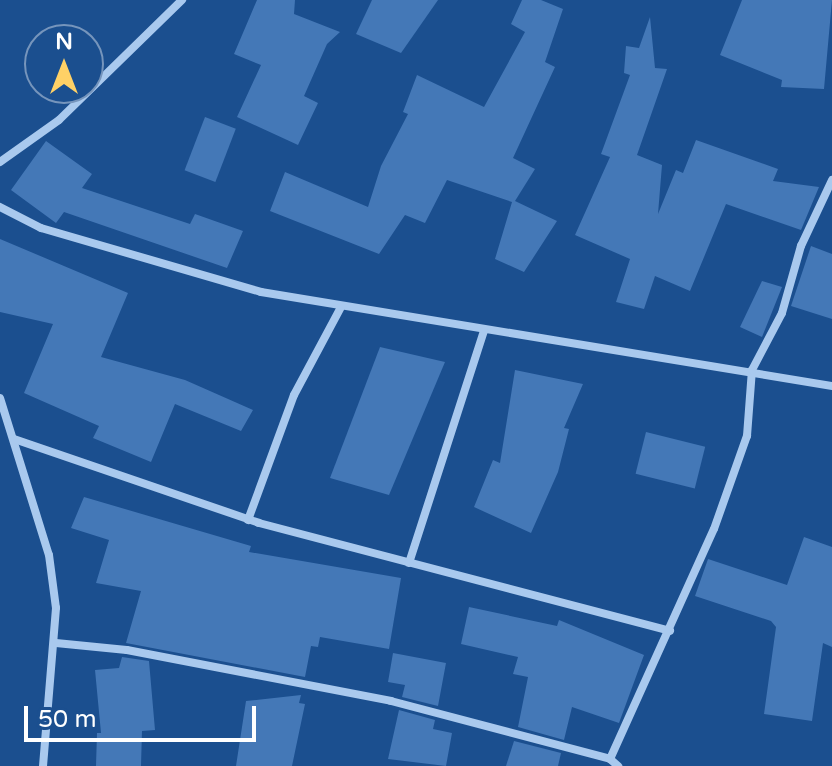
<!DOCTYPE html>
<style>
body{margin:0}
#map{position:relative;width:832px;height:766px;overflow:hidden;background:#1b4f8f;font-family:"Varela Round",sans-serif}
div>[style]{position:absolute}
.building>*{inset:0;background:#4478b7;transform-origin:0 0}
.minor>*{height:8px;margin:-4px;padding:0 4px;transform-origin:4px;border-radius:4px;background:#a9c9ee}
span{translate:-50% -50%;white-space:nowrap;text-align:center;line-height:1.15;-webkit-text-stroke:7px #1b4f8f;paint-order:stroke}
.north{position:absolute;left:24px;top:24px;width:80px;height:80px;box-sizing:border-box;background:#1b4f8f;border:2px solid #7695bc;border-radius:50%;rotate:0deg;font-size:22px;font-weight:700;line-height:32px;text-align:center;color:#fff}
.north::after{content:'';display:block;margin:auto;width:28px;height:36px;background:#ffd166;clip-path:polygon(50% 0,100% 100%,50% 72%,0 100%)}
.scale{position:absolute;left:24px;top:706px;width:232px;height:36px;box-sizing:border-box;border:4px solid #fff;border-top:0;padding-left:10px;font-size:24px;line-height:28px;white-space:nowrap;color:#fff;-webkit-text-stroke:6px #1b4f8f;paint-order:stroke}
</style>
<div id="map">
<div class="building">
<i style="clip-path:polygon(257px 0,295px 0,294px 14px,340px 32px,327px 44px,304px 96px,318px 103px,298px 145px,237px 117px,261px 65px,234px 54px)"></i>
<i style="clip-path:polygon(372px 0,438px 0,401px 53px,356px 34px)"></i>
<i style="clip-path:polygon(522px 0,541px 0,563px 9px,545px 62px,555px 67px,513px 158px,535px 169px,515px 201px,557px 221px,524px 272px,495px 259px,512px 202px,447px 180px,425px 223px,405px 215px,379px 254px,270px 211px,285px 172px,368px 207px,381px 166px,408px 114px,403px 112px,417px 75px,484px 107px,525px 32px,511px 24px)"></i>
<i style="clip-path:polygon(742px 0,832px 0,824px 89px,781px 87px,782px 80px,720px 55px)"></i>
<i style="clip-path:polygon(650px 17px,655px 68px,667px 69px,637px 155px,662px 165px,658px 214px,676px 170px,683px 173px,696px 140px,778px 169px,773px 181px,819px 187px,801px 230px,726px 204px,690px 291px,655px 276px,644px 309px,616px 302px,630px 259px,575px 235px,610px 157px,601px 154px,630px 75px,624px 73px,626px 46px,639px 48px)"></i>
<i style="left:205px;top:117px;width:33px;height:57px;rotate:21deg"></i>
<i style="clip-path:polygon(46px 141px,92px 174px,82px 188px,190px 224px,195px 214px,243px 231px,227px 268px,64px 212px,56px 223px,11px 190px)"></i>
<i style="clip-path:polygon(0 239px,128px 293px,101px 357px,185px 380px,253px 410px,241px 431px,175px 404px,151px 462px,93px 438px,99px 426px,24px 393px,53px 324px,0 312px)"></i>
<i style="clip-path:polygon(811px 246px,832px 254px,832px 319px,791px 306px)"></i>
<i style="clip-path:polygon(762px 281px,782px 287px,762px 337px,740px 327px)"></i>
<i style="clip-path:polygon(380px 347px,445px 362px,389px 495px,330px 478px)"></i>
<i style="clip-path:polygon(515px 370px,583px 384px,564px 428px,569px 429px,558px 472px,531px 533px,474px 507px,493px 460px,500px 463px)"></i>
<i style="left:646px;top:432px;width:61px;height:43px;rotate:14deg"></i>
<i style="clip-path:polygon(84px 497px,251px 546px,249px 552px,401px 578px,389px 649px,320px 637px,318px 647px,311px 646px,305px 677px,126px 643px,141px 591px,96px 583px,109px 540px,71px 528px)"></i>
<i style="clip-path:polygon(804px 537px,832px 547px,832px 647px,823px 643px,812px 721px,764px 714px,776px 627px,771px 621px,695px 596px,708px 559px,787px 585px)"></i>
<i style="clip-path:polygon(469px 607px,557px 626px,559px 620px,644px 655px,619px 723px,572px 707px,564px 740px,518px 727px,528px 677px,513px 674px,518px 657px,461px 644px)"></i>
<i style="clip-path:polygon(393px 653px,446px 663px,438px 706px,402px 697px,405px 685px,388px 682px)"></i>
<i style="clip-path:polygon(122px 657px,149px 661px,155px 730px,142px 731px,141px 766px,96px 766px,97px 733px,101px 733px,95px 670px,119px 668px)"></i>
<i style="clip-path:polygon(301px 695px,299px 703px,305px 704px,292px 766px,236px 766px,246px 701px)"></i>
<i style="clip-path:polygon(399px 710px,435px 720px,433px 729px,452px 733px,446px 766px,388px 759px)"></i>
<i style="clip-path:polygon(514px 741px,561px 753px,558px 766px,506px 766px)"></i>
</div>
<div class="minor">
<i style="left:0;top:162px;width:72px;rotate:-35.4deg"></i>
<i style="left:59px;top:120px;width:172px;rotate:-44.3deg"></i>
<i style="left:0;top:207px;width:46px;rotate:27.1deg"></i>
<i style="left:41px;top:228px;width:229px;rotate:16.2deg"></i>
<i style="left:261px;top:292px;width:579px;rotate:9.35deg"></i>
<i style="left:0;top:398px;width:164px;rotate:72.7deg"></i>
<i style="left:49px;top:555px;width:53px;rotate:82.5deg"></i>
<i style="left:56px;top:608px;width:159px;rotate:94.7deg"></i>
<i style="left:14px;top:439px;width:259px;rotate:18.9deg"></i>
<i style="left:259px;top:523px;width:425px;rotate:14.7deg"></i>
<i style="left:248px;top:520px;width:133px;rotate:-69.8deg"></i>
<i style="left:294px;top:395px;width:100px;rotate:-61.9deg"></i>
<i style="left:409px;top:563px;width:244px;rotate:-72.1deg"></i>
<i style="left:56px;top:643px;width:71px;rotate:5.6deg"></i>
<i style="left:127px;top:650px;width:269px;rotate:10.9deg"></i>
<i style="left:391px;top:701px;width:227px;rotate:14.8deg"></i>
<i style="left:610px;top:759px;width:11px;rotate:41deg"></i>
<i style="left:610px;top:759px;width:252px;rotate:-65.7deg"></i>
<i style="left:714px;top:529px;width:99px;rotate:-70.5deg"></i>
<i style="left:747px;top:436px;width:66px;rotate:-85.7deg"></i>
<i style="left:752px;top:370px;width:64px;rotate:-62.2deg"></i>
<i style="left:782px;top:313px;width:70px;rotate:-74.2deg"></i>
<i style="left:801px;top:246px;width:73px;rotate:-64.8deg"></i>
</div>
<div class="north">N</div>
<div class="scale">50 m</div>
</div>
